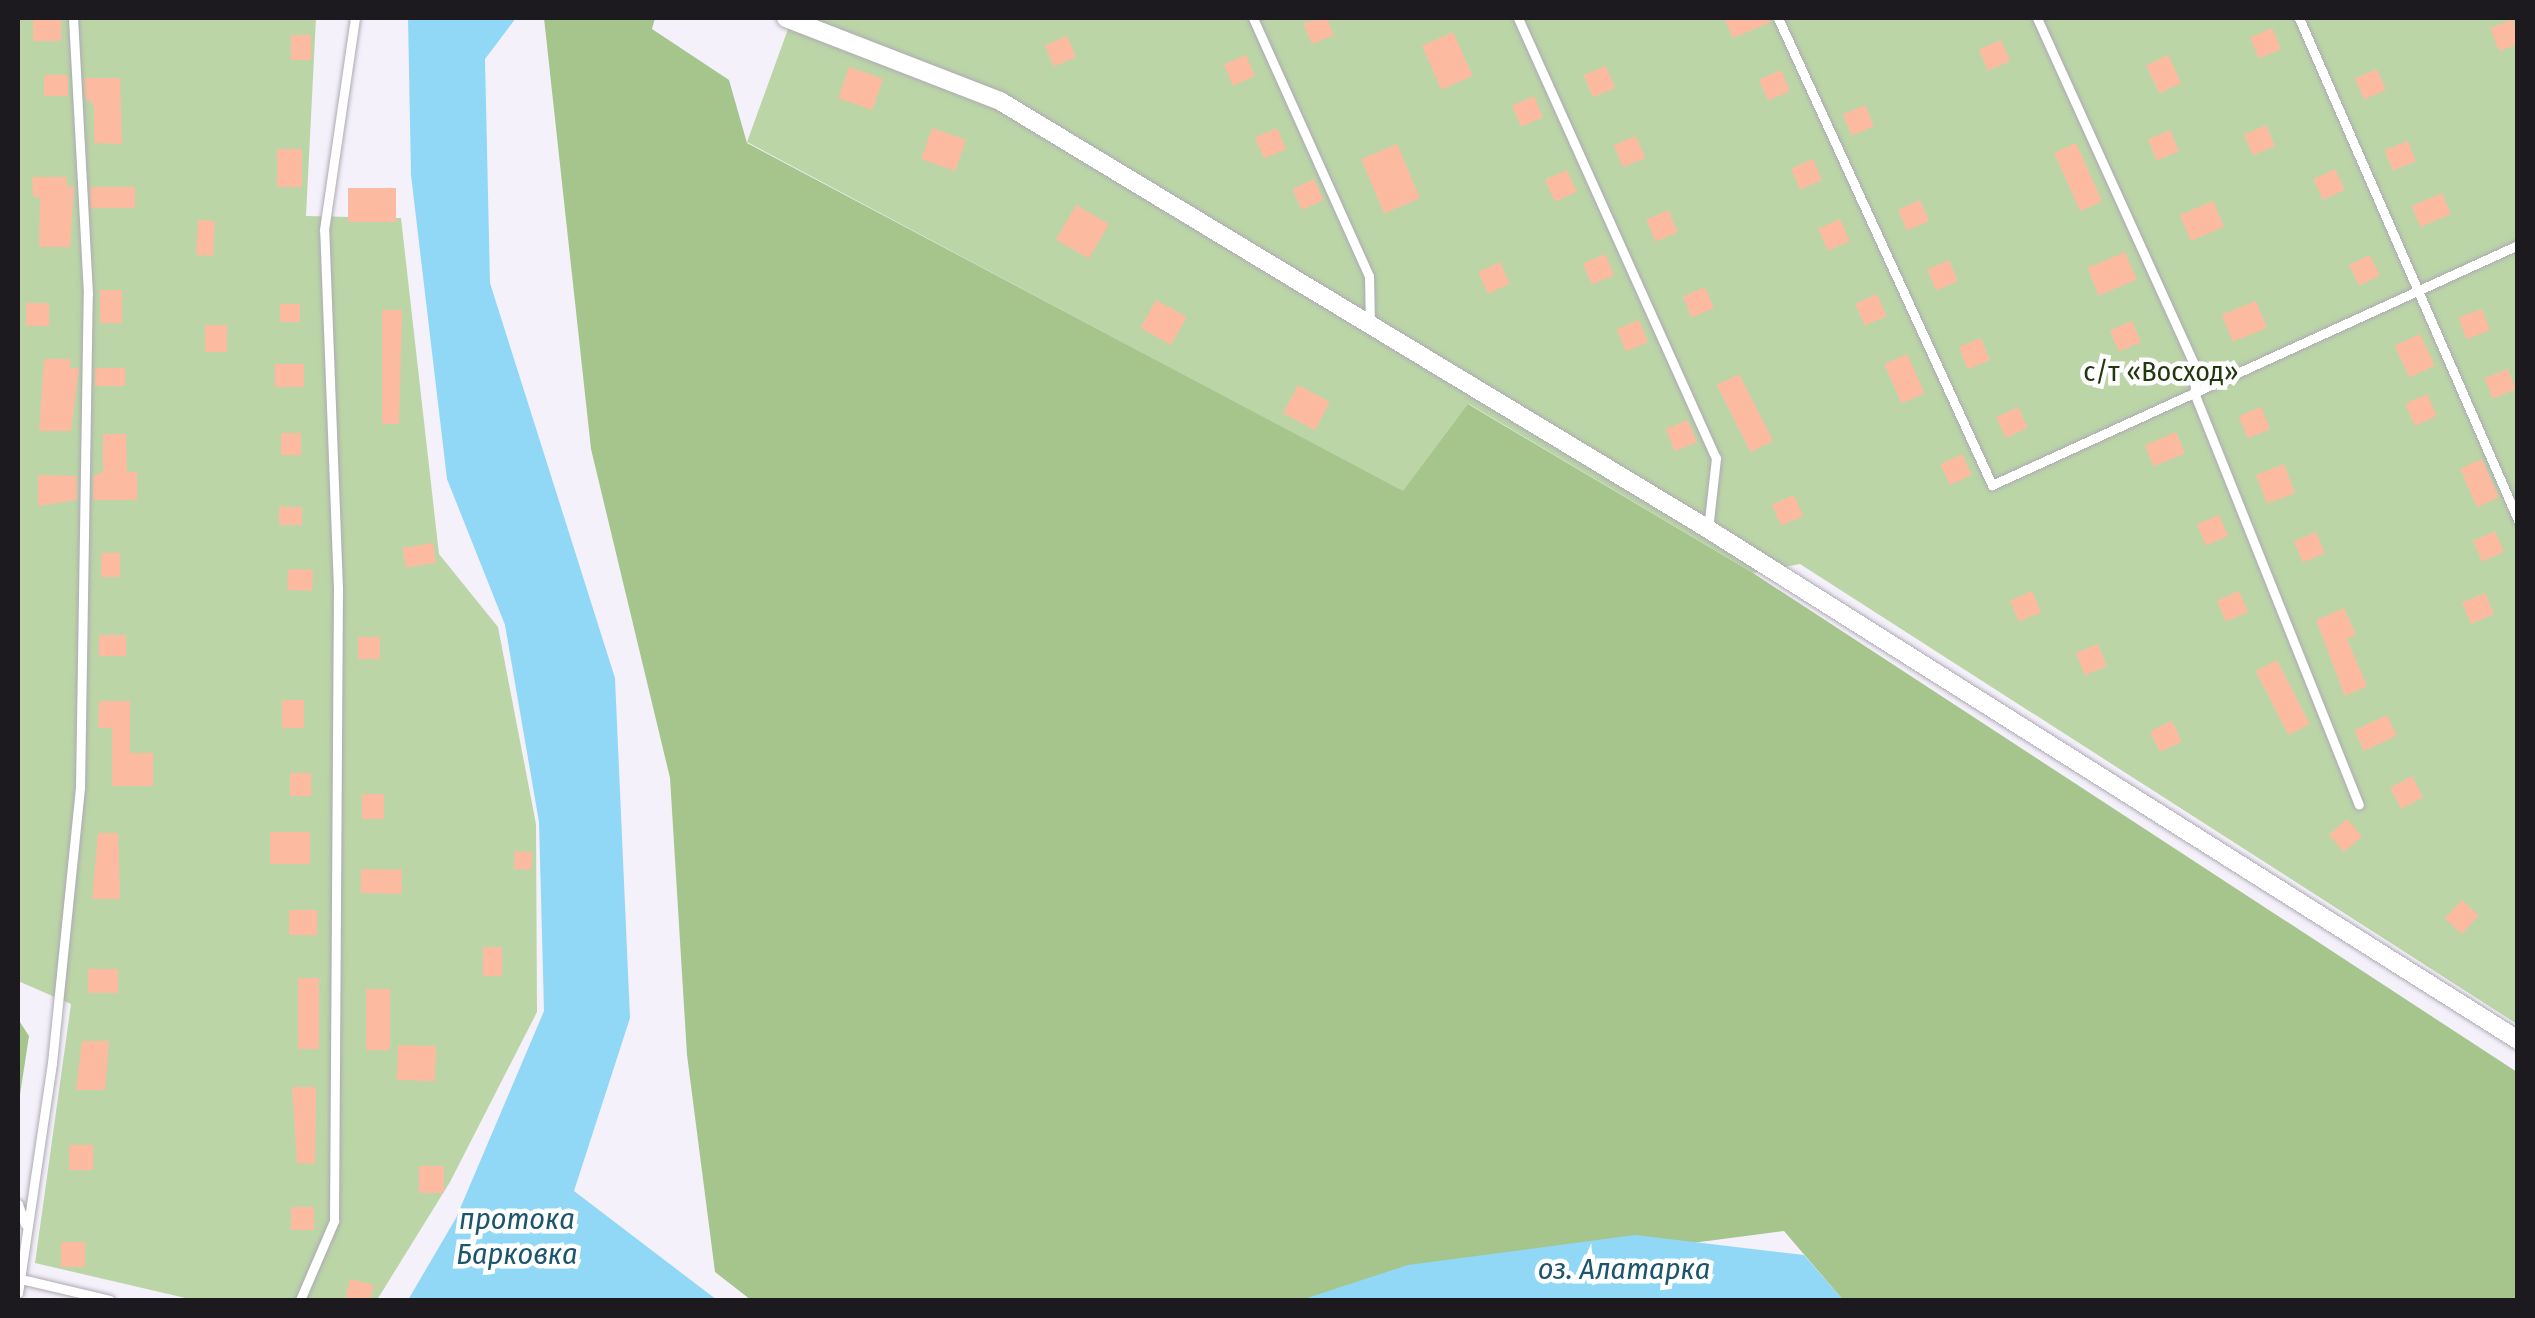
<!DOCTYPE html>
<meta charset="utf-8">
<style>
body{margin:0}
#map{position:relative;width:2535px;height:1318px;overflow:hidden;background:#f5f1fb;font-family:"Fira Sans Condensed",sans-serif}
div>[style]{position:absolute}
.green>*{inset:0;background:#bbd5a7}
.forest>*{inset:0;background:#a6c58d}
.water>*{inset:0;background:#91d8f7}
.building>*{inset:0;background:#fcbba1;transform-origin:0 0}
.roads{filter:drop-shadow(0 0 2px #adaab3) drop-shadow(0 0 2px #adaab3)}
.service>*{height:9px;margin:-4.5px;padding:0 4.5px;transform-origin:4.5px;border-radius:4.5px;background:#fff}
.minor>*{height:18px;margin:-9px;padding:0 9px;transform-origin:9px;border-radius:9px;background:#fff}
span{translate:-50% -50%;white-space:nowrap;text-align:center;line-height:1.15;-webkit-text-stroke:9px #fff;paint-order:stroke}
.park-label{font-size:28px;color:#243810}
.water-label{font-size:30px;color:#1d566c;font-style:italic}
.frame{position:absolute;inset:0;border:20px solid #1c1a1e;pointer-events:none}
</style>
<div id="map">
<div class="green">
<i style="clip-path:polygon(18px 18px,316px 18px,306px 216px,401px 218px,439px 554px,498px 627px,536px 824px,537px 1012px,450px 1182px,377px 1300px,194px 1300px,35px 1263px,71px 1004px,18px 981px)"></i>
<i style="clip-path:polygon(792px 18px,2517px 18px,2517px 1024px,1800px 564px,1753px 573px,1469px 404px,1403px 492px,747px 142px)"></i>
</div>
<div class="forest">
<i style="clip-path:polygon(544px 18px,655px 18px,652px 29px,729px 80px,747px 143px,1403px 491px,1468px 404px,1753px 573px,2517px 1072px,2517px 1300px,1843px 1300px,1784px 1231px,1540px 1263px,1370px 1300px,751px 1300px,715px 1272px,687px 1055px,670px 778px,591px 449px)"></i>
<i style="clip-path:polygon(18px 1019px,29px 1036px,18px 1108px)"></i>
</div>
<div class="water">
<i style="clip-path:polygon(408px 18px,516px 18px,485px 59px,490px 283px,615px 678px,630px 1018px,574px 1191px,717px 1300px,408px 1300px,456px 1218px,544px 1011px,539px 822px,505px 625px,447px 479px,411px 175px)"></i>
<i style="clip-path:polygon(1635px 1235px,1804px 1255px,1843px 1300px,1301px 1300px,1408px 1265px)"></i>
</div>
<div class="building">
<i style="left:33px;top:18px;width:28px;height:23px"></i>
<i style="clip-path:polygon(1327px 18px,1334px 35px,1312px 44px,1303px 23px)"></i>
<i style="clip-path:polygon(1724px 18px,1770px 18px,1771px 22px,1733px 38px)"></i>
<i style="clip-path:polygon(2513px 19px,2518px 44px,2499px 51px,2490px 28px)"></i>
<i style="left:2272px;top:28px;width:23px;height:24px;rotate:67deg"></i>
<i style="left:1453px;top:32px;width:48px;height:34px;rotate:66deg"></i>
<i style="left:291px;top:35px;width:20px;height:25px"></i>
<i style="left:1067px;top:36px;width:23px;height:24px;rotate:67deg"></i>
<i style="left:2001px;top:40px;width:23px;height:24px;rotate:67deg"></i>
<i style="left:1246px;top:55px;width:23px;height:24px;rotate:67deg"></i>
<i style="left:2168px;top:55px;width:31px;height:24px;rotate:65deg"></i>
<i style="left:1606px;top:66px;width:24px;height:24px;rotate:68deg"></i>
<i style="left:849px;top:67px;width:36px;height:33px;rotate:19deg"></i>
<i style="left:2377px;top:69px;width:23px;height:24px;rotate:67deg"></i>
<i style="left:1781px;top:70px;width:23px;height:24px;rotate:67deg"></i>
<i style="left:44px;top:75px;width:24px;height:21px"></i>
<i style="clip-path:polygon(84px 78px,120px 78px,122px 144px,94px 143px,94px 105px,85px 97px)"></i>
<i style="left:1534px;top:96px;width:23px;height:24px;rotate:67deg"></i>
<i style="left:1865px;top:105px;width:23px;height:24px;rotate:67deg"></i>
<i style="left:2266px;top:125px;width:23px;height:24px;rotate:67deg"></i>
<i style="left:932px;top:128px;width:36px;height:33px;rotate:19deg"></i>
<i style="left:1277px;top:128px;width:23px;height:24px;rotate:67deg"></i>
<i style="left:2170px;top:130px;width:23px;height:24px;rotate:67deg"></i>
<i style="left:1636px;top:136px;width:24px;height:24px;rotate:68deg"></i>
<i style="left:2408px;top:141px;width:22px;height:25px;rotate:69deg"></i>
<i style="left:2076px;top:143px;width:64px;height:24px;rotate:66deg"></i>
<i style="left:1397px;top:144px;width:59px;height:39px;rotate:67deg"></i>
<i style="left:277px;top:149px;width:25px;height:38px"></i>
<i style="left:1813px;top:159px;width:23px;height:24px;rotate:67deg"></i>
<i style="left:2335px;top:169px;width:23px;height:24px;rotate:65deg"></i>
<i style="left:1567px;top:170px;width:24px;height:24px;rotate:66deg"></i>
<i style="clip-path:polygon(32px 177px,67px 177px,67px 187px,74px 187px,70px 247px,39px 247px,40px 197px,33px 197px)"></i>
<i style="left:1314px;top:179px;width:23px;height:24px;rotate:65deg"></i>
<i style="left:90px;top:187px;width:45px;height:21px"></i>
<i style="left:348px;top:188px;width:48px;height:34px"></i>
<i style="left:2442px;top:193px;width:23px;height:33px;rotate:67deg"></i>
<i style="left:1920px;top:200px;width:23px;height:24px;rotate:67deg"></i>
<i style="left:2213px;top:201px;width:28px;height:36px;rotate:67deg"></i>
<i style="left:1076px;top:205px;width:38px;height:40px;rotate:30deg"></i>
<i style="left:1668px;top:210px;width:24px;height:24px;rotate:66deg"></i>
<i style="left:1840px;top:219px;width:24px;height:24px;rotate:66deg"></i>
<i style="left:198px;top:220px;width:17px;height:35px;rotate:3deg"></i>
<i style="left:2125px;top:252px;width:30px;height:41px;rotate:67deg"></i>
<i style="left:1605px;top:254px;width:23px;height:24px;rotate:67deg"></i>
<i style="left:2370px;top:255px;width:23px;height:23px;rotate:65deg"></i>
<i style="left:1949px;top:260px;width:23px;height:24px;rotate:67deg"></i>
<i style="left:1500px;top:262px;width:24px;height:24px;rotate:66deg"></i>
<i style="left:1705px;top:287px;width:23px;height:24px;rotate:67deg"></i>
<i style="left:100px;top:290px;width:22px;height:33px"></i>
<i style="left:1877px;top:294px;width:24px;height:24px;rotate:66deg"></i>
<i style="left:1156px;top:300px;width:35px;height:32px;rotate:29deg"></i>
<i style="left:2256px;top:301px;width:29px;height:37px;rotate:68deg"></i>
<i style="left:26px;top:303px;width:23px;height:23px"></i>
<i style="left:280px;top:304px;width:20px;height:18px"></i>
<i style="left:2482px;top:309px;width:23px;height:25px;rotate:70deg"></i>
<i style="clip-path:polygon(382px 310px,402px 310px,399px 424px,382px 424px)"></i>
<i style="left:1639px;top:320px;width:24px;height:24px;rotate:68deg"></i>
<i style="left:2132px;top:321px;width:23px;height:24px;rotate:67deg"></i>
<i style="left:205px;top:325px;width:22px;height:27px"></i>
<i style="left:2420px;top:334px;width:35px;height:28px;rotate:65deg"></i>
<i style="left:1981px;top:338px;width:24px;height:24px;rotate:68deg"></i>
<i style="left:1907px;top:354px;width:43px;height:25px;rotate:66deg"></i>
<i style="clip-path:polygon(44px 359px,70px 359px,70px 368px,79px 368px,71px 431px,39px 431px)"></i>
<i style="left:275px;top:364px;width:29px;height:23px"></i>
<i style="left:95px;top:368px;width:30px;height:18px"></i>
<i style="left:2508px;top:369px;width:22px;height:25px;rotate:69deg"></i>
<i style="left:1739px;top:374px;width:75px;height:25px;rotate:63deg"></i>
<i style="left:1298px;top:385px;width:36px;height:32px;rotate:28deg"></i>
<i style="left:2427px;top:394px;width:24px;height:24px;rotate:66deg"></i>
<i style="left:2018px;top:407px;width:23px;height:24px;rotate:65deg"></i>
<i style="left:2261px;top:407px;width:24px;height:24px;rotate:68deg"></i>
<i style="left:1688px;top:420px;width:24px;height:24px;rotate:68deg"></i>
<i style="left:2176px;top:432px;width:23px;height:34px;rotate:67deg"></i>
<i style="left:281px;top:433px;width:20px;height:22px"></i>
<i style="clip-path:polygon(103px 434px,126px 434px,127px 472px,137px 472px,137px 500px,93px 500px,93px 476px,103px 472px)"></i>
<i style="left:1962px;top:454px;width:23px;height:24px;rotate:65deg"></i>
<i style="left:2482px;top:459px;width:42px;height:24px;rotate:66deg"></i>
<i style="left:2284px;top:464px;width:31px;height:30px;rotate:69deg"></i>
<i style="clip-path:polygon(38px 475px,77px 476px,77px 500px,38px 506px)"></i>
<i style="left:1794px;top:495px;width:23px;height:24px;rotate:67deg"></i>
<i style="left:279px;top:507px;width:23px;height:18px"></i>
<i style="left:2219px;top:515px;width:23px;height:24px;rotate:67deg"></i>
<i style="left:2495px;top:531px;width:23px;height:24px;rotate:67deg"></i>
<i style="left:2316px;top:532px;width:23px;height:24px;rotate:67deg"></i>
<i style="left:433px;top:543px;width:20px;height:31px;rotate:81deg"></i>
<i style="left:101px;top:553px;width:19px;height:24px"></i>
<i style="left:288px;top:569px;width:25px;height:21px;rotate:2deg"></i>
<i style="left:2032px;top:591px;width:23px;height:24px;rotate:67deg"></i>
<i style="left:2239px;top:591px;width:23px;height:24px;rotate:67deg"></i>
<i style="left:2485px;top:593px;width:23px;height:25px;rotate:67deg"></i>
<i style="clip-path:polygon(2344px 608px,2356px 635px,2347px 639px,2367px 686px,2345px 696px,2316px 620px)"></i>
<i style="left:99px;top:635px;width:27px;height:21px"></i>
<i style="left:358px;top:637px;width:22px;height:22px"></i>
<i style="left:2098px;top:644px;width:24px;height:24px;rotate:68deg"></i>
<i style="left:2277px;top:660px;width:72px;height:24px;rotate:63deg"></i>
<i style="left:282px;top:700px;width:22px;height:28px"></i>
<i style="clip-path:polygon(99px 701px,130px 701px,130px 753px,153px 753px,153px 786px,112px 786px,112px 728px,98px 728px)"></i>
<i style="left:2387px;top:715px;width:23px;height:36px;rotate:65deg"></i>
<i style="left:2172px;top:721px;width:23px;height:24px;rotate:65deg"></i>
<i style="left:290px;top:773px;width:21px;height:23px"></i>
<i style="left:2412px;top:776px;width:24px;height:25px;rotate:62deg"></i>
<i style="left:362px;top:794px;width:22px;height:25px"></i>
<i style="left:2347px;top:819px;width:23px;height:24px;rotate:49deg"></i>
<i style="left:270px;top:832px;width:40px;height:32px"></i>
<i style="clip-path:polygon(98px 833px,118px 833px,120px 899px,92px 899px)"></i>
<i style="left:515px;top:851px;width:17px;height:18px;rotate:3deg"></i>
<i style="left:361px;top:869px;width:41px;height:24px;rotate:1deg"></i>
<i style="left:2462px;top:900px;width:23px;height:25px;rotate:43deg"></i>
<i style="left:289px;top:910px;width:28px;height:25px"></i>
<i style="left:483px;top:947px;width:19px;height:29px"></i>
<i style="left:88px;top:969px;width:30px;height:24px"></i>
<i style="left:298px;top:978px;width:21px;height:71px"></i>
<i style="left:366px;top:989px;width:24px;height:61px"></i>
<i style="clip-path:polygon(82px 1041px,109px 1041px,105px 1090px,76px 1090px)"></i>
<i style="left:398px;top:1045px;width:38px;height:35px;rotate:2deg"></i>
<i style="clip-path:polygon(292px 1087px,316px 1087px,315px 1164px,297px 1163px)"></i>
<i style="left:69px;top:1145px;width:24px;height:25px"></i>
<i style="left:419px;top:1166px;width:25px;height:27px"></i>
<i style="left:291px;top:1207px;width:23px;height:23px"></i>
<i style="left:61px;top:1242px;width:24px;height:25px"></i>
<i style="clip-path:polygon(350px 1279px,374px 1285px,370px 1300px,345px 1300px)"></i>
</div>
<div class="roads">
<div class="service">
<i style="left:1253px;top:18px;width:283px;rotate:65.8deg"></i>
<i style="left:1369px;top:276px;width:49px;rotate:88.8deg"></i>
<i style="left:1518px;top:18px;width:482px;rotate:65.8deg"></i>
<i style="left:1716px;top:458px;width:71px;rotate:96.4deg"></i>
<i style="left:1778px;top:18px;width:514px;rotate:65.38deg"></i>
<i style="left:1992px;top:485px;width:578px;rotate:-24.53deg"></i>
<i style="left:2037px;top:18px;width:380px;rotate:65.6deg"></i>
<i style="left:2194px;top:364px;width:31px;rotate:88deg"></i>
<i style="left:2195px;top:395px;width:441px;rotate:68.2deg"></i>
<i style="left:2299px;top:18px;width:548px;rotate:66.43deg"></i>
<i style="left:18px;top:1204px;width:21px;rotate:71deg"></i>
<i style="left:21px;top:1279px;width:91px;rotate:13.3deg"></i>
<i style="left:18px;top:1293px;width:232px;rotate:-81.6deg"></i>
<i style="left:52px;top:1063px;width:276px;rotate:-84.2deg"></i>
<i style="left:80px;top:788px;width:494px;rotate:-89.1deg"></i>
<i style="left:88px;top:294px;width:276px;rotate:-93.1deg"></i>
<i style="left:300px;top:1300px;width:86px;rotate:-66.7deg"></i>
<i style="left:334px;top:1221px;width:632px;rotate:-89.64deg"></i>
<i style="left:338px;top:589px;width:359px;rotate:-92.2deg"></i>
<i style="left:324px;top:230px;width:214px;rotate:-81.7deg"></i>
</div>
<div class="minor">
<i style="left:786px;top:18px;width:230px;rotate:21.2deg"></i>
<i style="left:1000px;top:101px;width:827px;rotate:31.15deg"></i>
<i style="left:1708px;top:529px;width:958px;rotate:32.25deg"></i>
</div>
</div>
<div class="park-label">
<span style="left:2161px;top:372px">с/т «Восход»</span>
</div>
<div class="water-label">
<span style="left:517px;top:1236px">протока<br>Барковка</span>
<span style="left:1624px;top:1269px">оз. Алатарка</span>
</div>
<div class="frame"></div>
</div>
